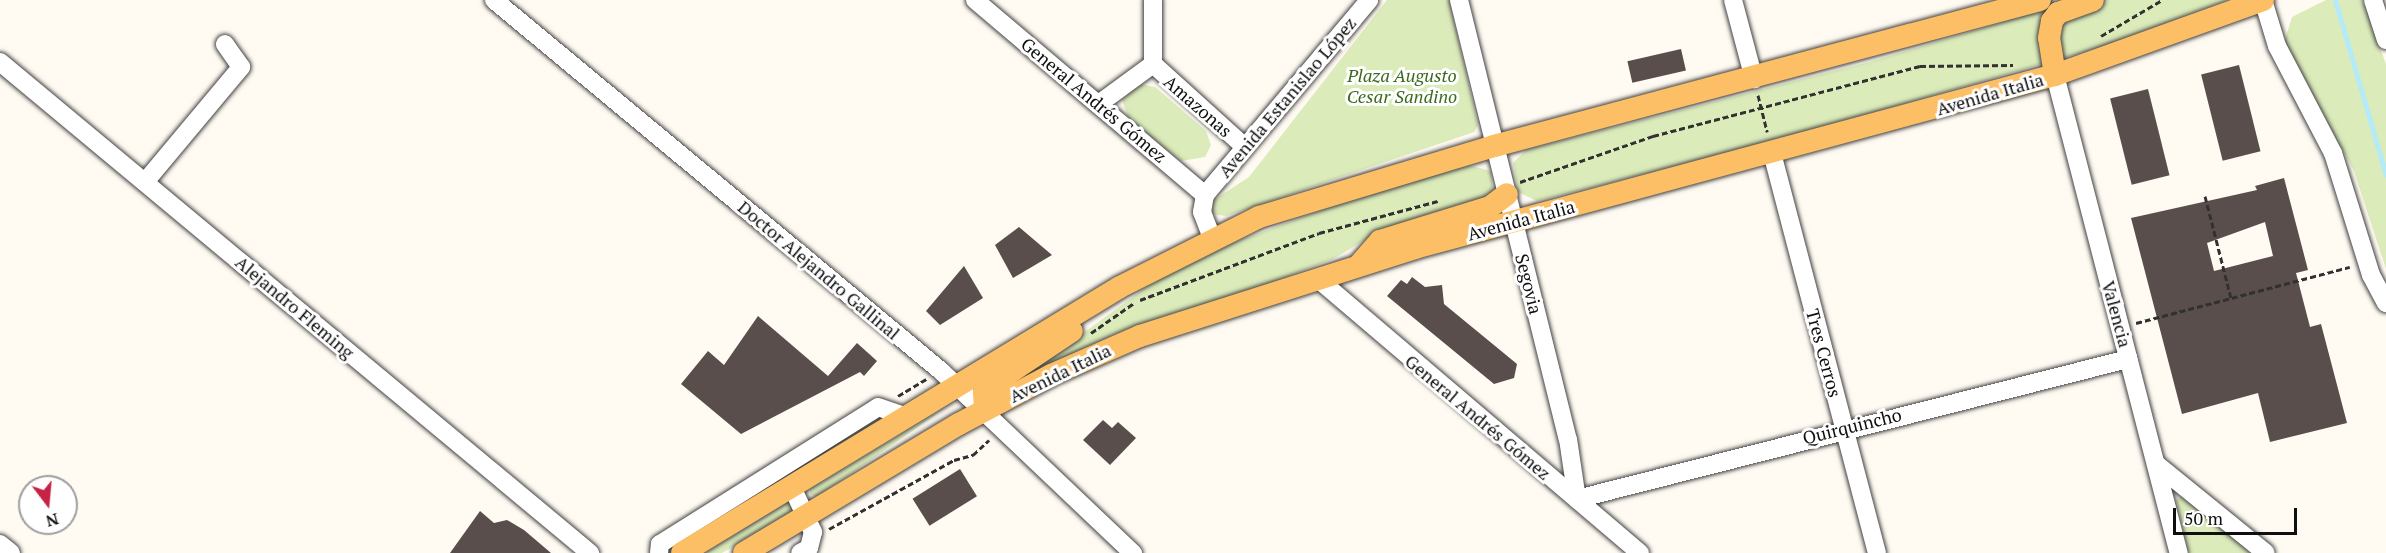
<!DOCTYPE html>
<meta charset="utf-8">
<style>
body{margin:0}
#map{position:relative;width:2386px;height:553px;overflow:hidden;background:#fffaf2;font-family:"PT Serif",serif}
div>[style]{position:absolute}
.green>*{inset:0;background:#dbebba}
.stream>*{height:5px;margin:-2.5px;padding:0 2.5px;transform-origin:2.5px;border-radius:2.5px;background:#b5eaf8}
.building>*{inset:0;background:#594e4b;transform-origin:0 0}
.path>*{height:3px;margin-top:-1.5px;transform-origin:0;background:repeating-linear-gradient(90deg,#313131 0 6px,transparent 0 9px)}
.roads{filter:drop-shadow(0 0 2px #424242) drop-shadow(0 0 2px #424242)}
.minor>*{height:18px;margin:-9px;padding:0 9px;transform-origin:9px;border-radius:9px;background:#fff}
.major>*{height:22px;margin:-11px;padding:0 11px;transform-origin:11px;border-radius:11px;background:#fcbf65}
span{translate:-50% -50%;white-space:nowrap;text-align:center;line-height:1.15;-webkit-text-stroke:6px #fff;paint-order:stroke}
.park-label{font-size:18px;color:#396a1d;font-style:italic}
.street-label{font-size:18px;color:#0f0f0f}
.north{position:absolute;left:18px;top:475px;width:60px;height:60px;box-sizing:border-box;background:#fff;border:2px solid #9f9f9f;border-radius:50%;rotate:164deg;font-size:16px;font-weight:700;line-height:24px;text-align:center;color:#0f0f0f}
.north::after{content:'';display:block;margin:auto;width:21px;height:27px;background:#c42344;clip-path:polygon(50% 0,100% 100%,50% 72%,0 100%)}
.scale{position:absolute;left:2173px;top:508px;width:124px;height:27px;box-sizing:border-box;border:3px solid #0f0f0f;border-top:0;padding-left:8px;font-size:18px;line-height:21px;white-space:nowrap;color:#0f0f0f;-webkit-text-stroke:4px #fff;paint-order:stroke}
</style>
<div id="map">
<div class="green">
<i style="clip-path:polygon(1387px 0,1449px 0,1478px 125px,1474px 132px,1226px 216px,1213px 214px,1211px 202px,1249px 177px)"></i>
<i style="clip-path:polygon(2078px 0,2227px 0,2101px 47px,1774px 141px,1537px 201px,1518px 192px,1513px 163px,1526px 150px,1869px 62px)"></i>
<i style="clip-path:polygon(2326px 0,2362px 0,2386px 64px,2386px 269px,2354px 171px,2284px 43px,2292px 17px)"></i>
<i style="clip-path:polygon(1139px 84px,1155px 87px,1206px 131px,1211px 145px,1205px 157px,1181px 161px,1129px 119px,1122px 100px)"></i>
<i style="clip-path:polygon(1468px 165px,1491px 171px,1493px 195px,1375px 234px,1333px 259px,1267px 284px,1114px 334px,1018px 381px,1149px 285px,1221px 247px,1347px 201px)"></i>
<i style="clip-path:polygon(947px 407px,817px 497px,810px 494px,810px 489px)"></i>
<i style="clip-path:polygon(2183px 495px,2254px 553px,2189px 553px,2176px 500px)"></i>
<i style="clip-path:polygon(789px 501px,797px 509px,722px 553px,705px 553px)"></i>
</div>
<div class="stream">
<i style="left:2335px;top:0;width:182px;rotate:73.8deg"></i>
</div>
<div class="building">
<i style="left:1681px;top:49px;width:22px;height:55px;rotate:77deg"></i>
<i style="left:2239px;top:65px;width:89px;height:39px;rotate:76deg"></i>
<i style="left:2148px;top:89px;width:89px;height:39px;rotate:76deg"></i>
<i style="clip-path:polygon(evenodd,2284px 178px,2308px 270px,2296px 273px,2310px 327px,2321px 324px,2347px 423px,2270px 442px,2258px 393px,2182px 414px,2131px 218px,2257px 190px,2255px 186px,2284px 178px,2265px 222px,2273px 256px,2214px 271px,2207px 243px,2265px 222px)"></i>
<i style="clip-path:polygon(1019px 227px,1052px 255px,1013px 278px,995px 245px)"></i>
<i style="clip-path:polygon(964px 266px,983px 298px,940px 325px,926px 311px)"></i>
<i style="clip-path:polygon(1412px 277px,1425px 287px,1442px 285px,1444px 304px,1517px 364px,1514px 378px,1494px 384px,1387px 296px,1401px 280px,1407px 284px)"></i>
<i style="clip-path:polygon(758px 316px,828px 376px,857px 343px,877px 361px,864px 376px,860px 372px,741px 434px,681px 384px,708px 351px,724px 365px)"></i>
<i style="clip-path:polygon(1103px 420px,1112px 428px,1118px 422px,1136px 438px,1110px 465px,1083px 440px)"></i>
<i style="left:960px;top:469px;width:32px;height:56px;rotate:58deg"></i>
<i style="clip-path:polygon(480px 511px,494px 523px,507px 520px,524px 530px,551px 553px,450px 553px)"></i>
</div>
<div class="path">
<i style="left:2101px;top:36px;width:71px;rotate:-30.5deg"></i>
<i style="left:1758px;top:95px;width:38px;rotate:76deg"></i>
<i style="left:1520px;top:182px;width:141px;rotate:-19.1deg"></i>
<i style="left:1653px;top:136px;width:276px;rotate:-14.7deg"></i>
<i style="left:1920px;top:66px;width:93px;rotate:-0.6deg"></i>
<i style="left:2205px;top:196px;width:105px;rotate:75.7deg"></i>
<i style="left:1140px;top:300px;width:191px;rotate:-20.5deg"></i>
<i style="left:1319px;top:233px;width:123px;rotate:-15.1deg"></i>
<i style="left:2136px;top:323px;width:221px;rotate:-14.7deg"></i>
<i style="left:1091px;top:333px;width:52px;rotate:-34.9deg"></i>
<i style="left:898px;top:396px;width:33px;rotate:-31deg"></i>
<i style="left:829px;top:529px;width:143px;rotate:-28.9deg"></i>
<i style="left:954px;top:460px;width:20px;rotate:-15deg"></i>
<i style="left:973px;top:455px;width:22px;rotate:-43deg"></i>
</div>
<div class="roads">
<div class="minor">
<i style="left:494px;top:0;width:581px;rotate:39.69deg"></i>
<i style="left:941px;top:371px;width:265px;rotate:43.5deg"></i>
<i style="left:975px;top:0;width:302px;rotate:40.3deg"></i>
<i style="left:1153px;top:0;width:64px;rotate:90deg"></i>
<i style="left:1153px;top:64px;width:124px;rotate:42.1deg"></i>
<i style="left:1459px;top:0;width:452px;rotate:76.1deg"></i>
<i style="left:1568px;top:439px;width:61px;rotate:81.5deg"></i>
<i style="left:1577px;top:499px;width:569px;rotate:-14.26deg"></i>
<i style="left:1733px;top:0;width:82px;rotate:75.1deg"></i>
<i style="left:2263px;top:0;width:48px;rotate:73.1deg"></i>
<i style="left:2277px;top:46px;width:121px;rotate:62.4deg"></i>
<i style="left:2333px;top:153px;width:128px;rotate:72.7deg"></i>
<i style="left:2371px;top:275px;width:32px;rotate:62deg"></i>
<i style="left:2373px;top:0;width:42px;rotate:72deg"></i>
<i style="left:0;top:62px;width:768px;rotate:39.77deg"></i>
<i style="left:2055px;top:75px;width:494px;rotate:75.5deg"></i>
<i style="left:1100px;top:103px;width:66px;rotate:-36.3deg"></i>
<i style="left:1772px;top:153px;width:414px;rotate:75.3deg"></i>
<i style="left:145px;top:182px;width:150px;rotate:-50.1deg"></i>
<i style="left:241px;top:67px;width:28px;rotate:-125deg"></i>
<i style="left:1212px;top:238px;width:28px;rotate:-111deg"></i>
<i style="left:1202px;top:212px;width:17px;rotate:-80deg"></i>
<i style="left:1205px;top:195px;width:255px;rotate:-49.9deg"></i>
<i style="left:1318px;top:279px;width:423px;rotate:40.4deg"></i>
<i style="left:2156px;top:464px;width:141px;rotate:39deg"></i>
<i style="left:791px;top:485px;width:52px;rotate:64.9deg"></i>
<i style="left:813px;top:532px;width:16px;rotate:104deg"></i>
<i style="left:809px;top:548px;width:10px;rotate:151deg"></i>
<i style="left:0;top:544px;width:14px;rotate:39deg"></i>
<i style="left:659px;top:553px;width:9px;rotate:-84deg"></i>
<i style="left:660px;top:544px;width:257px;rotate:-32.1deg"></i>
<i style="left:878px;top:407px;width:31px;rotate:19deg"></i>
</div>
<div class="major">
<i style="left:2055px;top:75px;width:37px;rotate:-99deg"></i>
<i style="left:2049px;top:38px;width:17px;rotate:-80deg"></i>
<i style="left:2052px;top:21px;width:10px;rotate:-53deg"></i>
<i style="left:2058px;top:13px;width:37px;rotate:-20deg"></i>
<i style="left:1359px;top:265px;width:32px;rotate:-49deg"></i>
<i style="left:1380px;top:241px;width:115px;rotate:-17.2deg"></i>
<i style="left:1490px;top:207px;width:21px;rotate:-37deg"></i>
<i style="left:985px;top:410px;width:17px;rotate:-93deg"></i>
<i style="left:984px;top:393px;width:11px;rotate:-49deg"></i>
<i style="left:991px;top:385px;width:97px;rotate:-33.7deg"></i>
<i style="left:682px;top:553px;width:512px;rotate:-31.27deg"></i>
<i style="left:1120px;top:287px;width:156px;rotate:-26.7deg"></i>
<i style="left:1259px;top:217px;width:245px;rotate:-16.8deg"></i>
<i style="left:1494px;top:146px;width:565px;rotate:-14.97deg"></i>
<i style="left:744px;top:553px;width:251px;rotate:-31deg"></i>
<i style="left:959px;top:424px;width:104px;rotate:-28deg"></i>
<i style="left:1051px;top:375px;width:97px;rotate:-23.7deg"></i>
<i style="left:1140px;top:336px;width:289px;rotate:-17.7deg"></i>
<i style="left:1415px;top:248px;width:663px;rotate:-15.13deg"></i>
<i style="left:2055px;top:75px;width:221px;rotate:-19.8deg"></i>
</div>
</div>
<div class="park-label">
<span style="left:1402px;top:86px">Plaza Augusto<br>Cesar Sandino</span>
</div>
<div class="street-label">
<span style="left:1990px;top:94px;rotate:-16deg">Avenida Italia</span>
<span style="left:1287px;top:97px;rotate:-50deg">Avenida Estanislao López</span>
<span style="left:1094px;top:100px;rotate:40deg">General Andrés Gómez</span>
<span style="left:1198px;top:106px;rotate:41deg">Amazonas</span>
<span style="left:1521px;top:220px;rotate:-15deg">Avenida Italia</span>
<span style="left:819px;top:270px;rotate:40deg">Doctor Alejandro Gallinal</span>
<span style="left:1529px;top:284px;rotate:76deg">Segovia</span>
<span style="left:295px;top:307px;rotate:40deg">Alejandro Fleming</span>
<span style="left:2117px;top:314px;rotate:75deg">Valencia</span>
<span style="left:1824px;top:353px;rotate:75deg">Tres Cerros</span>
<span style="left:1060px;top:373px;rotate:-26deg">Avenida Italia</span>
<span style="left:1478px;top:417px;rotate:40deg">General Andrés Gómez</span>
<span style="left:1852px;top:426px;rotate:-14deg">Quirquincho</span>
</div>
<div class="north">N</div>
<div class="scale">50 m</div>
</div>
